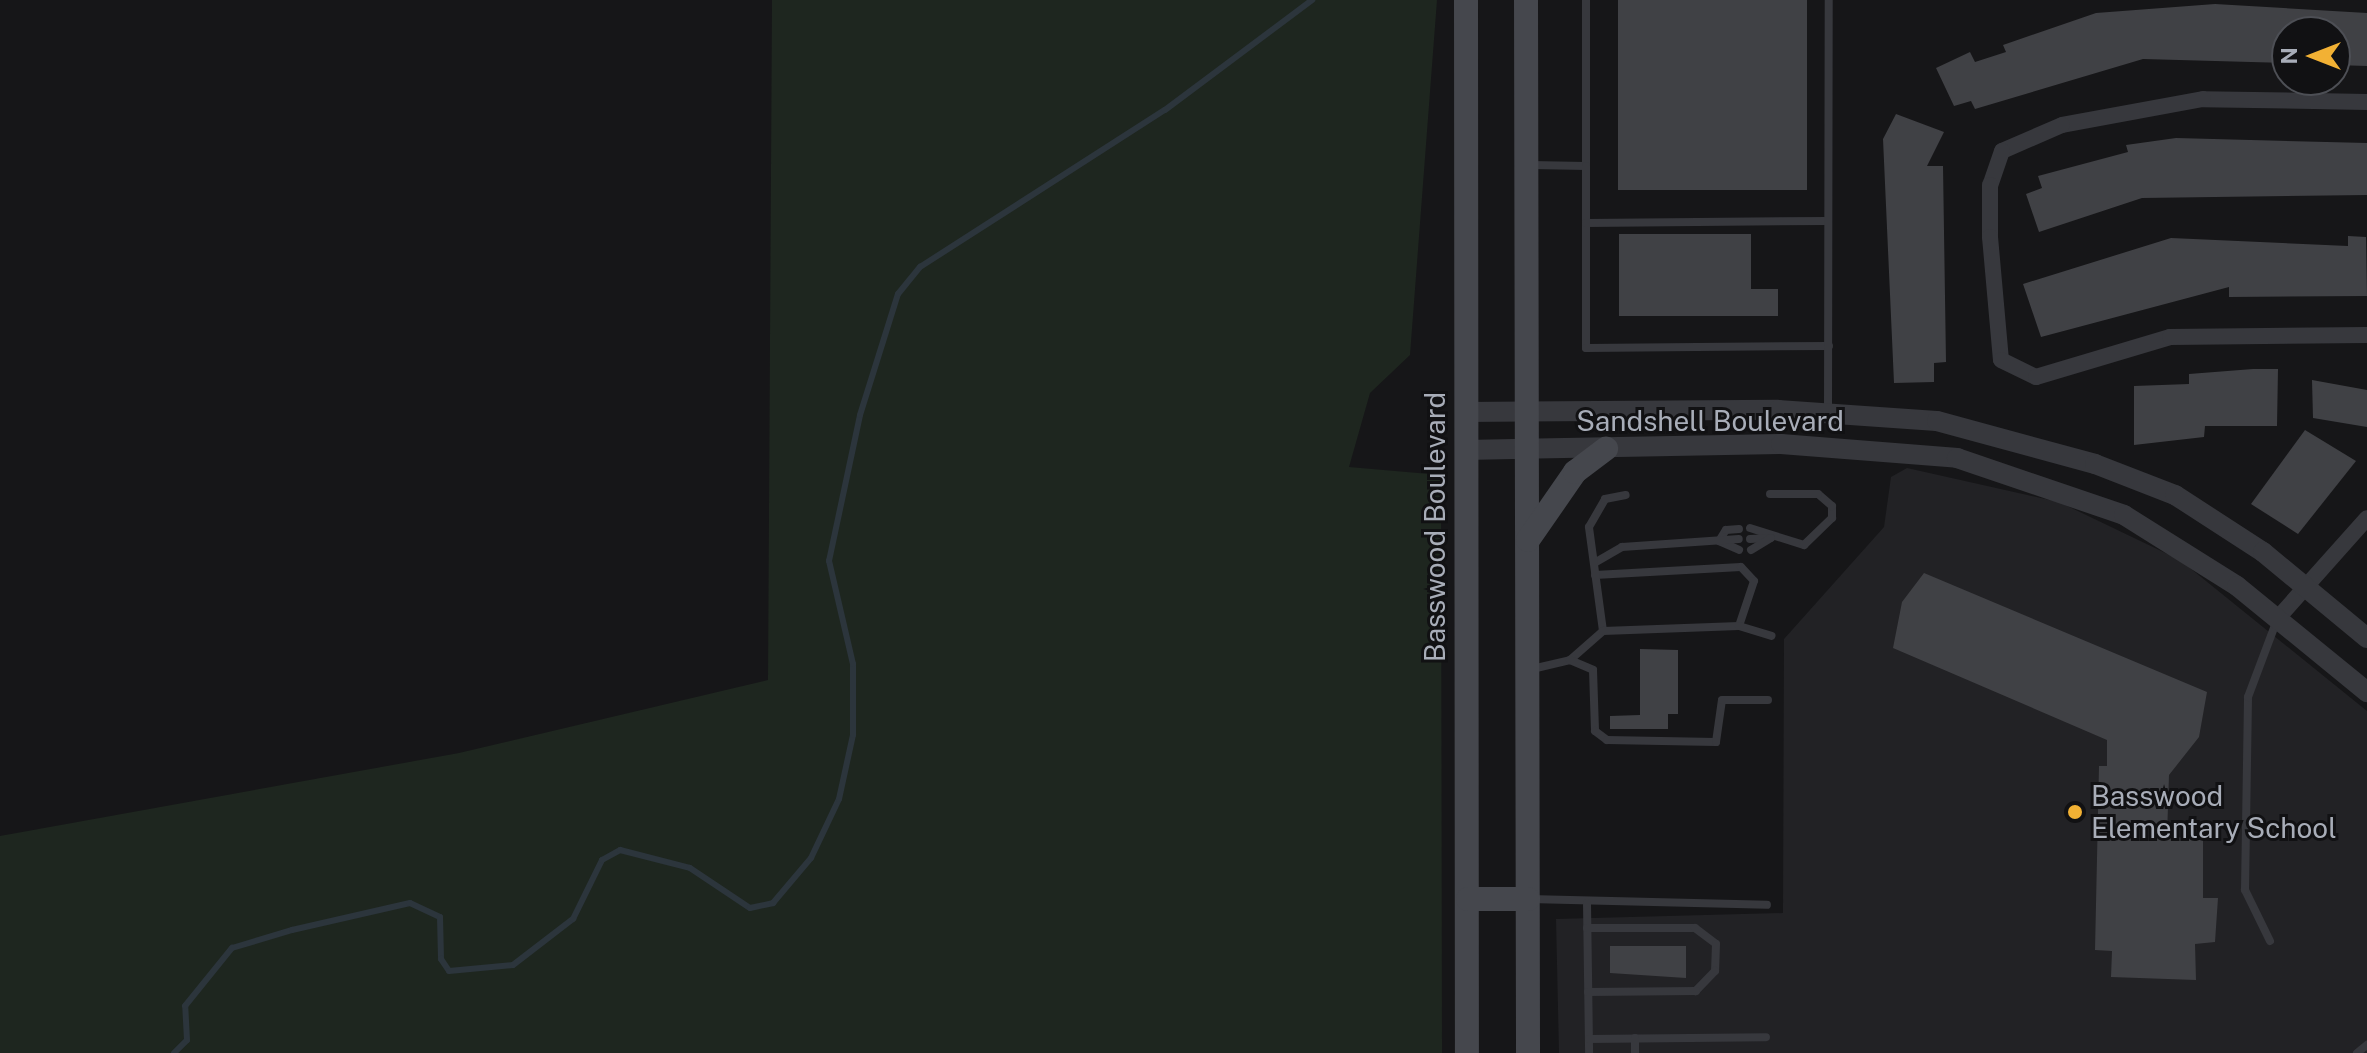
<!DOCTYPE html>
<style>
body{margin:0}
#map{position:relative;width:2367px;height:1053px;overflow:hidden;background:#161618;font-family:"Public Sans",sans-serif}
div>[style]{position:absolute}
.built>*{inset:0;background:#222225}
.green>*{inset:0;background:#1e261f}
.stream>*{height:6px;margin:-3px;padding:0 3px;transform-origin:3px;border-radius:3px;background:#2c353c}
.building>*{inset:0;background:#404145;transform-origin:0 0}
.service>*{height:8px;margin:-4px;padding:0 4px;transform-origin:4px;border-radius:4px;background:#37383d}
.minor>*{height:16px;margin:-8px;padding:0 8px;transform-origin:8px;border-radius:8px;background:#37383d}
.tertiary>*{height:20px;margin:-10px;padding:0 10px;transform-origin:10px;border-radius:10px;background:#37383d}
.secondary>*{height:24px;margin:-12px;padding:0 12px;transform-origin:12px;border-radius:12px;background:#45474d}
.dots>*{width:22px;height:22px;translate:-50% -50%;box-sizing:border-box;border:4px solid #111113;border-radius:50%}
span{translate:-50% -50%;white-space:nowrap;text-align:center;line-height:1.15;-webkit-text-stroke:6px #111113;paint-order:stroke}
.street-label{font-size:28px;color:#a8adb8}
.poi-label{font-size:28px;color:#a8adb8}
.left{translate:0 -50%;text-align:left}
.north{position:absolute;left:2271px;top:16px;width:80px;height:80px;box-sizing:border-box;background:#111113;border:2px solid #4d4f55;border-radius:50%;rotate:270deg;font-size:22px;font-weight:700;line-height:32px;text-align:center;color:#a8adb8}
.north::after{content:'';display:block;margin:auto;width:28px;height:36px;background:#f2b134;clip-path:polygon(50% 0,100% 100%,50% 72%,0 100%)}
</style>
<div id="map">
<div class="built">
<i style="clip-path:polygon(1907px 468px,2059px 502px,2180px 560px,2367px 711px,2367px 1053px,1559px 1053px,1556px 919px,1783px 913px,1784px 639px,1884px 527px,1891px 477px)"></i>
</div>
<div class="green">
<i style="clip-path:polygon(772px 0,1437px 0,1410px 355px,1370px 393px,1349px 467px,1441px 475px,1442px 1053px,0 1053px,0 836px,459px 753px,768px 680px)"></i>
</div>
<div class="stream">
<i style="left:174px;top:1053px;width:18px;rotate:-45deg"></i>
<i style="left:187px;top:1040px;width:34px;rotate:-93deg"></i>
<i style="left:185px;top:1006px;width:75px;rotate:-51deg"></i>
<i style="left:232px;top:948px;width:63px;rotate:-16.7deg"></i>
<i style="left:292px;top:930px;width:121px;rotate:-12.9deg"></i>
<i style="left:410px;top:903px;width:33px;rotate:25deg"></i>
<i style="left:440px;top:917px;width:42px;rotate:88.6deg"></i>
<i style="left:441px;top:959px;width:14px;rotate:56deg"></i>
<i style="left:449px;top:971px;width:64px;rotate:-5.4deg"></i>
<i style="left:513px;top:965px;width:76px;rotate:-37.5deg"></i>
<i style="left:573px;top:919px;width:66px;rotate:-63.8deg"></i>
<i style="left:602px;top:860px;width:21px;rotate:-29deg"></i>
<i style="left:620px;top:850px;width:72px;rotate:14.4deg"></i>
<i style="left:690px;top:868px;width:72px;rotate:33.7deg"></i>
<i style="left:750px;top:908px;width:24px;rotate:-12deg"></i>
<i style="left:773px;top:903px;width:59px;rotate:-49.8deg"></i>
<i style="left:811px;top:858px;width:65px;rotate:-64.6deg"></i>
<i style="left:839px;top:799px;width:66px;rotate:-77.7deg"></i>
<i style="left:853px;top:735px;width:71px;rotate:-90deg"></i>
<i style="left:853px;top:664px;width:106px;rotate:-103.1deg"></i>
<i style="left:829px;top:561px;width:149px;rotate:-78deg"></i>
<i style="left:860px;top:415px;width:127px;rotate:-72.6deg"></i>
<i style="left:898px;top:294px;width:35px;rotate:-51deg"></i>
<i style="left:920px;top:267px;width:291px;rotate:-32.7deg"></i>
<i style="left:1165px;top:110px;width:184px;rotate:-36.8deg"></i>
</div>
<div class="building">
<i style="left:1618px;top:0;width:189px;height:190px"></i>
<i style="clip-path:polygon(2215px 4px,2367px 13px,2367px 66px,2335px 65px,2335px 32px,2287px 32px,2287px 63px,2143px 59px,1975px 109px,1971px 101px,1954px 106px,1936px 68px,1970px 52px,1975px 62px,2006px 52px,2003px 45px,2096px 13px)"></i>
<i style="clip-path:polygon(1896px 114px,1944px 132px,1927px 166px,1943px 166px,1946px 362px,1934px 363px,1934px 382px,1894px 383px,1883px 139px)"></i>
<i style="clip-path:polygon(2176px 138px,2367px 143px,2367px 195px,2142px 198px,2039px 232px,2026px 194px,2042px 188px,2038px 176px,2128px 152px,2126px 145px)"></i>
<i style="clip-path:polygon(1619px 234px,1751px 234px,1751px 289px,1778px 289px,1778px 316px,1619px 316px)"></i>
<i style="clip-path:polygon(2348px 236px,2366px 237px,2367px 296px,2229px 297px,2229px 287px,2041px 337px,2023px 284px,2171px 238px,2348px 246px)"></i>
<i style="clip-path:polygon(2253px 369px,2278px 369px,2277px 426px,2205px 426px,2204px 437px,2134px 445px,2134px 386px,2189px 384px,2189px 374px)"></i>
<i style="clip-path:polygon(2312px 380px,2367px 390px,2367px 427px,2313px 418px)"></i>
<i style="clip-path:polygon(2305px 430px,2356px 461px,2298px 534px,2251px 504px)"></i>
<i style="clip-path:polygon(1924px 573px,2207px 692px,2199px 737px,2169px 775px,2167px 837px,2203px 838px,2203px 898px,2218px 898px,2215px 942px,2195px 944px,2196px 980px,2111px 977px,2112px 951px,2095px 950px,2099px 766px,2107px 766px,2107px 740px,1893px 648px,1902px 602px)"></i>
<i style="clip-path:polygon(1640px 649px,1678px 650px,1678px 714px,1668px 714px,1668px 729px,1610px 729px,1610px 716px,1640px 715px)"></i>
<i style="clip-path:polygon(1610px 946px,1686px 946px,1686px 978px,1610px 973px)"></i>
</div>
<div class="service">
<i style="left:1531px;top:165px;width:55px;rotate:1deg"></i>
<i style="left:1586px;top:166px;width:166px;rotate:-90deg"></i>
<i style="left:1586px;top:166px;width:182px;rotate:90deg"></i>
<i style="left:1586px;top:348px;width:243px;rotate:-0.5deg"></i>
<i style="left:1586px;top:223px;width:242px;rotate:-0.5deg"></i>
<i style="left:1828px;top:411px;width:411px;rotate:-89.9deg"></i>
<i style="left:1750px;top:528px;width:57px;rotate:17.5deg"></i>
<i style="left:1804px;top:545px;width:39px;rotate:-44deg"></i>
<i style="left:1832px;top:518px;width:12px;rotate:-90deg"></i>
<i style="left:1832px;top:506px;width:18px;rotate:-139deg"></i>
<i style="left:1818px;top:494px;width:48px;rotate:180deg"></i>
<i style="left:1750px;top:539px;width:21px;rotate:-3deg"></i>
<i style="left:1719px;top:541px;width:13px;rotate:-58deg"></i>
<i style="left:1726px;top:530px;width:13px;rotate:-4deg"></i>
<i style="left:1719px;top:541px;width:22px;rotate:24deg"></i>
<i style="left:1751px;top:550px;width:23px;rotate:-31deg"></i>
<i style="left:1596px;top:562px;width:30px;rotate:-30deg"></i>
<i style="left:1622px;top:547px;width:117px;rotate:-3.9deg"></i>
<i style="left:1595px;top:575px;width:146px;rotate:-3.1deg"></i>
<i style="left:1741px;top:567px;width:19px;rotate:47deg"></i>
<i style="left:1754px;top:581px;width:47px;rotate:108.4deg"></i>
<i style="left:1603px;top:631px;width:105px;rotate:-97.7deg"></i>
<i style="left:1589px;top:527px;width:32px;rotate:-60deg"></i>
<i style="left:1605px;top:499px;width:21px;rotate:-11deg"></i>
<i style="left:1570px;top:660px;width:44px;rotate:-41.3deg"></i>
<i style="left:1603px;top:631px;width:136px;rotate:-2.1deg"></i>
<i style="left:1739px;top:626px;width:34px;rotate:17deg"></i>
<i style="left:1532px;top:669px;width:39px;rotate:-13deg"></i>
<i style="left:1570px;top:660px;width:25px;rotate:23deg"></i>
<i style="left:1593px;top:670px;width:61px;rotate:88.1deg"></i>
<i style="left:1595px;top:731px;width:15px;rotate:37deg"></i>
<i style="left:1607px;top:740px;width:109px;rotate:1.1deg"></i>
<i style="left:1716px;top:742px;width:42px;rotate:-81.9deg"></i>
<i style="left:1722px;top:700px;width:46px"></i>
<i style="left:1529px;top:899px;width:238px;rotate:1.4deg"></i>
<i style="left:1587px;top:903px;width:150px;rotate:89.2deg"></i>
<i style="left:1587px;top:928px;width:108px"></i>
<i style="left:1695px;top:928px;width:26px;rotate:37deg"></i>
<i style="left:1716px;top:944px;width:27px;rotate:92deg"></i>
<i style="left:1715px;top:971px;width:28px;rotate:134deg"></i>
<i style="left:1696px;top:991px;width:108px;rotate:179.5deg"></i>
<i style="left:2270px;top:941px;width:57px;rotate:-116.1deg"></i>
<i style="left:2245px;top:890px;width:193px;rotate:-89.1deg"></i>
<i style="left:2248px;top:697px;width:82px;rotate:-69.4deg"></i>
<i style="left:1589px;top:1039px;width:177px;rotate:-0.6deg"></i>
<i style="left:1635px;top:1053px;width:15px;rotate:-90deg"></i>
<i style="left:2357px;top:1053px;width:13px;rotate:-39deg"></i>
</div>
<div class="minor">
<i style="left:2367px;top:102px;width:164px;rotate:-179deg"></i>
<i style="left:2203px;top:99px;width:143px;rotate:169.6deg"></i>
<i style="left:2062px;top:125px;width:65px;rotate:156.6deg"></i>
<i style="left:2002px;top:151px;width:36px;rotate:109deg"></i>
<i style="left:1990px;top:185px;width:52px;rotate:90deg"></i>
<i style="left:1990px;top:237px;width:123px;rotate:84.9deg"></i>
<i style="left:2001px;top:360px;width:39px;rotate:26deg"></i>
<i style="left:2036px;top:377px;width:140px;rotate:-16.6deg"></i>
<i style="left:2170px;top:337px;width:197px;rotate:-0.6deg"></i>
<i style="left:2277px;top:619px;width:135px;rotate:-48.3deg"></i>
</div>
<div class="tertiary">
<i style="left:1465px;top:412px;width:313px;rotate:-0.4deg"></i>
<i style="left:1778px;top:410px;width:159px;rotate:4deg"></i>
<i style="left:1937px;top:421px;width:164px;rotate:15.2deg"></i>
<i style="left:2095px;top:464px;width:86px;rotate:21.2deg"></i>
<i style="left:2175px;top:495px;width:105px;rotate:32.9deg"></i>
<i style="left:2263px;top:552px;width:135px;rotate:39.6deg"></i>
<i style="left:1465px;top:450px;width:316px;rotate:-1.1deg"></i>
<i style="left:1781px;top:444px;width:177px;rotate:4.5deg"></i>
<i style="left:1957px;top:458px;width:176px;rotate:18.8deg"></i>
<i style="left:2124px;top:515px;width:133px;rotate:32.1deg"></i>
<i style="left:2237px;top:586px;width:168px;rotate:39.2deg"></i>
</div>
<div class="secondary">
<i style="left:1466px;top:0;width:1053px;rotate:89.95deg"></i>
<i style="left:1526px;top:0;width:1053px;rotate:89.89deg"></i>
<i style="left:1528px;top:540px;width:83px;rotate:-55.3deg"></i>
<i style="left:1575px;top:472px;width:39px;rotate:-37deg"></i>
<i style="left:1468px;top:899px;width:60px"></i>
</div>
<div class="dots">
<i style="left:2075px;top:812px;background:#f2b134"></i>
</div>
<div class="street-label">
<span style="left:1710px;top:421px">Sandshell Boulevard</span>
<span style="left:1435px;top:527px;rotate:-90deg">Basswood Boulevard</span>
</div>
<div class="poi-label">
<span class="left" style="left:2091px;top:812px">Basswood<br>Elementary School</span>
</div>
<div class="north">N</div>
</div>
